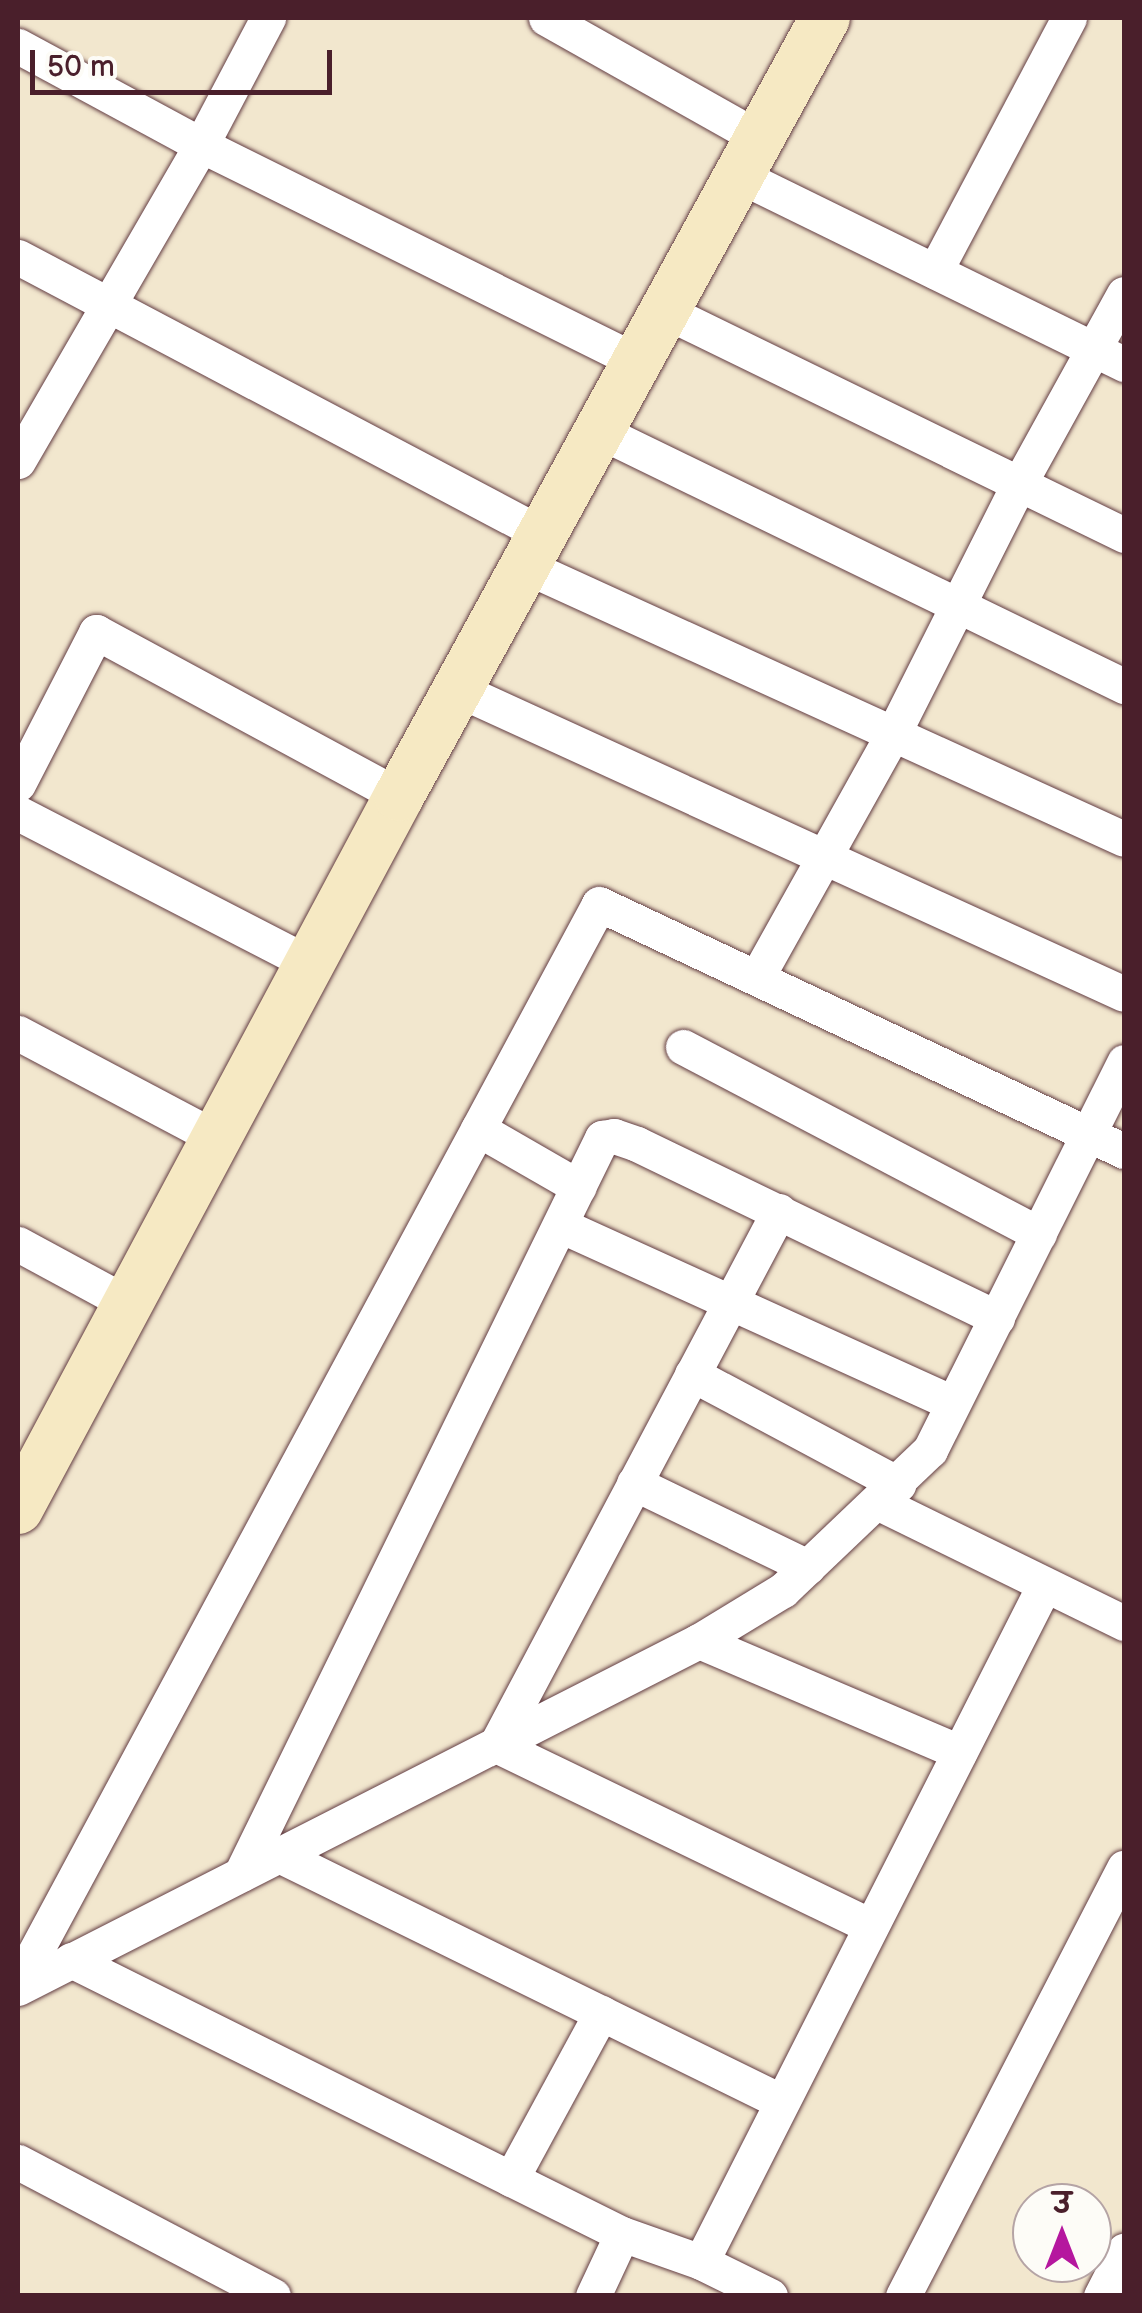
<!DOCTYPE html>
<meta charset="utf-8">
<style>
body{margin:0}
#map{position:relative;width:1142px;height:2313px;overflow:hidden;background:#f2e7ce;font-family:"Balsamiq Sans","Playpen Sans Deva",sans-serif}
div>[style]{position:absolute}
.roads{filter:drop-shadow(0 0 2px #633d43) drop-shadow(0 0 2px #633d43)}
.street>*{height:35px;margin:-17.5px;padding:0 17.5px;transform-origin:17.5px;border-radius:17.5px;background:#fff}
.secondary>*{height:50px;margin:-25px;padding:0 25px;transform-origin:25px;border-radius:25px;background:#f6e9c3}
span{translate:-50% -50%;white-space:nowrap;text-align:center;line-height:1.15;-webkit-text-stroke:9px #fdfcf7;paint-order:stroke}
.frame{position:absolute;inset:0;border:20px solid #4a1f2b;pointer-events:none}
.north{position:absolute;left:1012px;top:2183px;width:100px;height:100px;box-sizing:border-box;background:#fdfcf7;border:2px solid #b5a4a5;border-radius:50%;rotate:0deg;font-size:28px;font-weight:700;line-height:40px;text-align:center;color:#4a1f2b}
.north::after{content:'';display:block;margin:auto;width:35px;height:45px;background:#b5179e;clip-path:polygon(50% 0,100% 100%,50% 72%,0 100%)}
.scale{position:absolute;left:30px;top:50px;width:302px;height:45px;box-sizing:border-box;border:5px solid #4a1f2b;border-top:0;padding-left:12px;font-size:30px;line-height:35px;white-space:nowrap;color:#4a1f2b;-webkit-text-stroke:8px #fdfcf7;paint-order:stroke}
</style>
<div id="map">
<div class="roads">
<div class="street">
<i style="left:546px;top:18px;width:244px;rotate:29.4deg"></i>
<i style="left:18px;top:46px;width:208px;rotate:28.4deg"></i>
<i style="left:201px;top:145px;width:487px;rotate:26.4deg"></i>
<i style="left:738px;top:175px;width:430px;rotate:26.1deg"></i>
<i style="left:18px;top:257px;width:593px;rotate:27.86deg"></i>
<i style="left:935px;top:271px;width:286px;rotate:-62.1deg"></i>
<i style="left:665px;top:311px;width:511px;rotate:26.01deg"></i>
<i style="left:599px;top:431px;width:584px;rotate:25.91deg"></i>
<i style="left:18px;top:461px;width:365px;rotate:-59.9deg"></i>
<i style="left:201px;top:145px;width:144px;rotate:-62.2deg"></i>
<i style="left:525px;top:566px;width:658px;rotate:24.5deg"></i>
<i style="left:457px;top:689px;width:733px;rotate:24.57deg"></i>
<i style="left:18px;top:784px;width:171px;rotate:-62.8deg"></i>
<i style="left:96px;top:632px;width:345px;rotate:28.4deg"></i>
<i style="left:18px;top:813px;width:327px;rotate:27.3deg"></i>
<i style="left:757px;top:977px;width:278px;rotate:-60.8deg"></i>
<i style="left:893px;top:734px;width:280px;rotate:-63.3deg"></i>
<i style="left:1019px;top:484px;width:217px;rotate:-61.1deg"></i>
<i style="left:18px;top:1033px;width:224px;rotate:27.9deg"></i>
<i style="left:683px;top:1047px;width:402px;rotate:27.7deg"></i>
<i style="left:478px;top:1129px;width:116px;rotate:29.9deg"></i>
<i style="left:779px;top:1211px;width:604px;rotate:117.92deg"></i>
<i style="left:496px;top:1745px;width:416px;rotate:25.8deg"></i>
<i style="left:560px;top:1225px;width:431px;rotate:24.4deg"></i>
<i style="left:18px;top:1244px;width:124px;rotate:28.4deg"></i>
<i style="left:692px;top:1374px;width:234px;rotate:28.1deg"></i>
<i style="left:634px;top:1483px;width:193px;rotate:25.8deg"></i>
<i style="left:879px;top:1503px;width:273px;rotate:26.1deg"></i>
<i style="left:699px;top:1641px;width:283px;rotate:23.1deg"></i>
<i style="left:279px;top:1855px;width:560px;rotate:26.15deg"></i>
<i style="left:241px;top:1874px;width:820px;rotate:-63.87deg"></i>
<i style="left:602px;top:1138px;width:12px;rotate:-9deg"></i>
<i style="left:614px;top:1136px;width:24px;rotate:19deg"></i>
<i style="left:637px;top:1144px;width:400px;rotate:25.8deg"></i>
<i style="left:71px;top:1960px;width:615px;rotate:26.44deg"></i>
<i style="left:622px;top:2234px;width:84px;rotate:19.5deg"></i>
<i style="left:701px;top:2262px;width:77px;rotate:26.2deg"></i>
<i style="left:18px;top:1984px;width:1226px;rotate:-61.72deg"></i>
<i style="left:599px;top:904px;width:580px;rotate:25.2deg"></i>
<i style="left:18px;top:1988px;width:764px;rotate:-27deg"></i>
<i style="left:699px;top:1641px;width:98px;rotate:-31.3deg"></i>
<i style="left:783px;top:1590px;width:203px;rotate:-43.6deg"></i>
<i style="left:930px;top:1450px;width:434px;rotate:-63.4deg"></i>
<i style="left:18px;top:2162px;width:288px;rotate:27.7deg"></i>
<i style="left:511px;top:2179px;width:189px;rotate:-61.5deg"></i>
<i style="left:701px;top:2262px;width:758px;rotate:-63.1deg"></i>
<i style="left:593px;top:2296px;width:68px;rotate:-64.9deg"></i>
<i style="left:903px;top:2296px;width:482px;rotate:-62.7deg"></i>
<i style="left:1101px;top:2296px;width:51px;rotate:-62.9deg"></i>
</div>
<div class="secondary">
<i style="left:18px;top:1509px;width:808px;rotate:-61.88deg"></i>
<i style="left:399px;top:796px;width:887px;rotate:-61.3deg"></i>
</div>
</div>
<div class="frame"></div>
<div class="north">उ</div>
<div class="scale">50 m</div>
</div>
